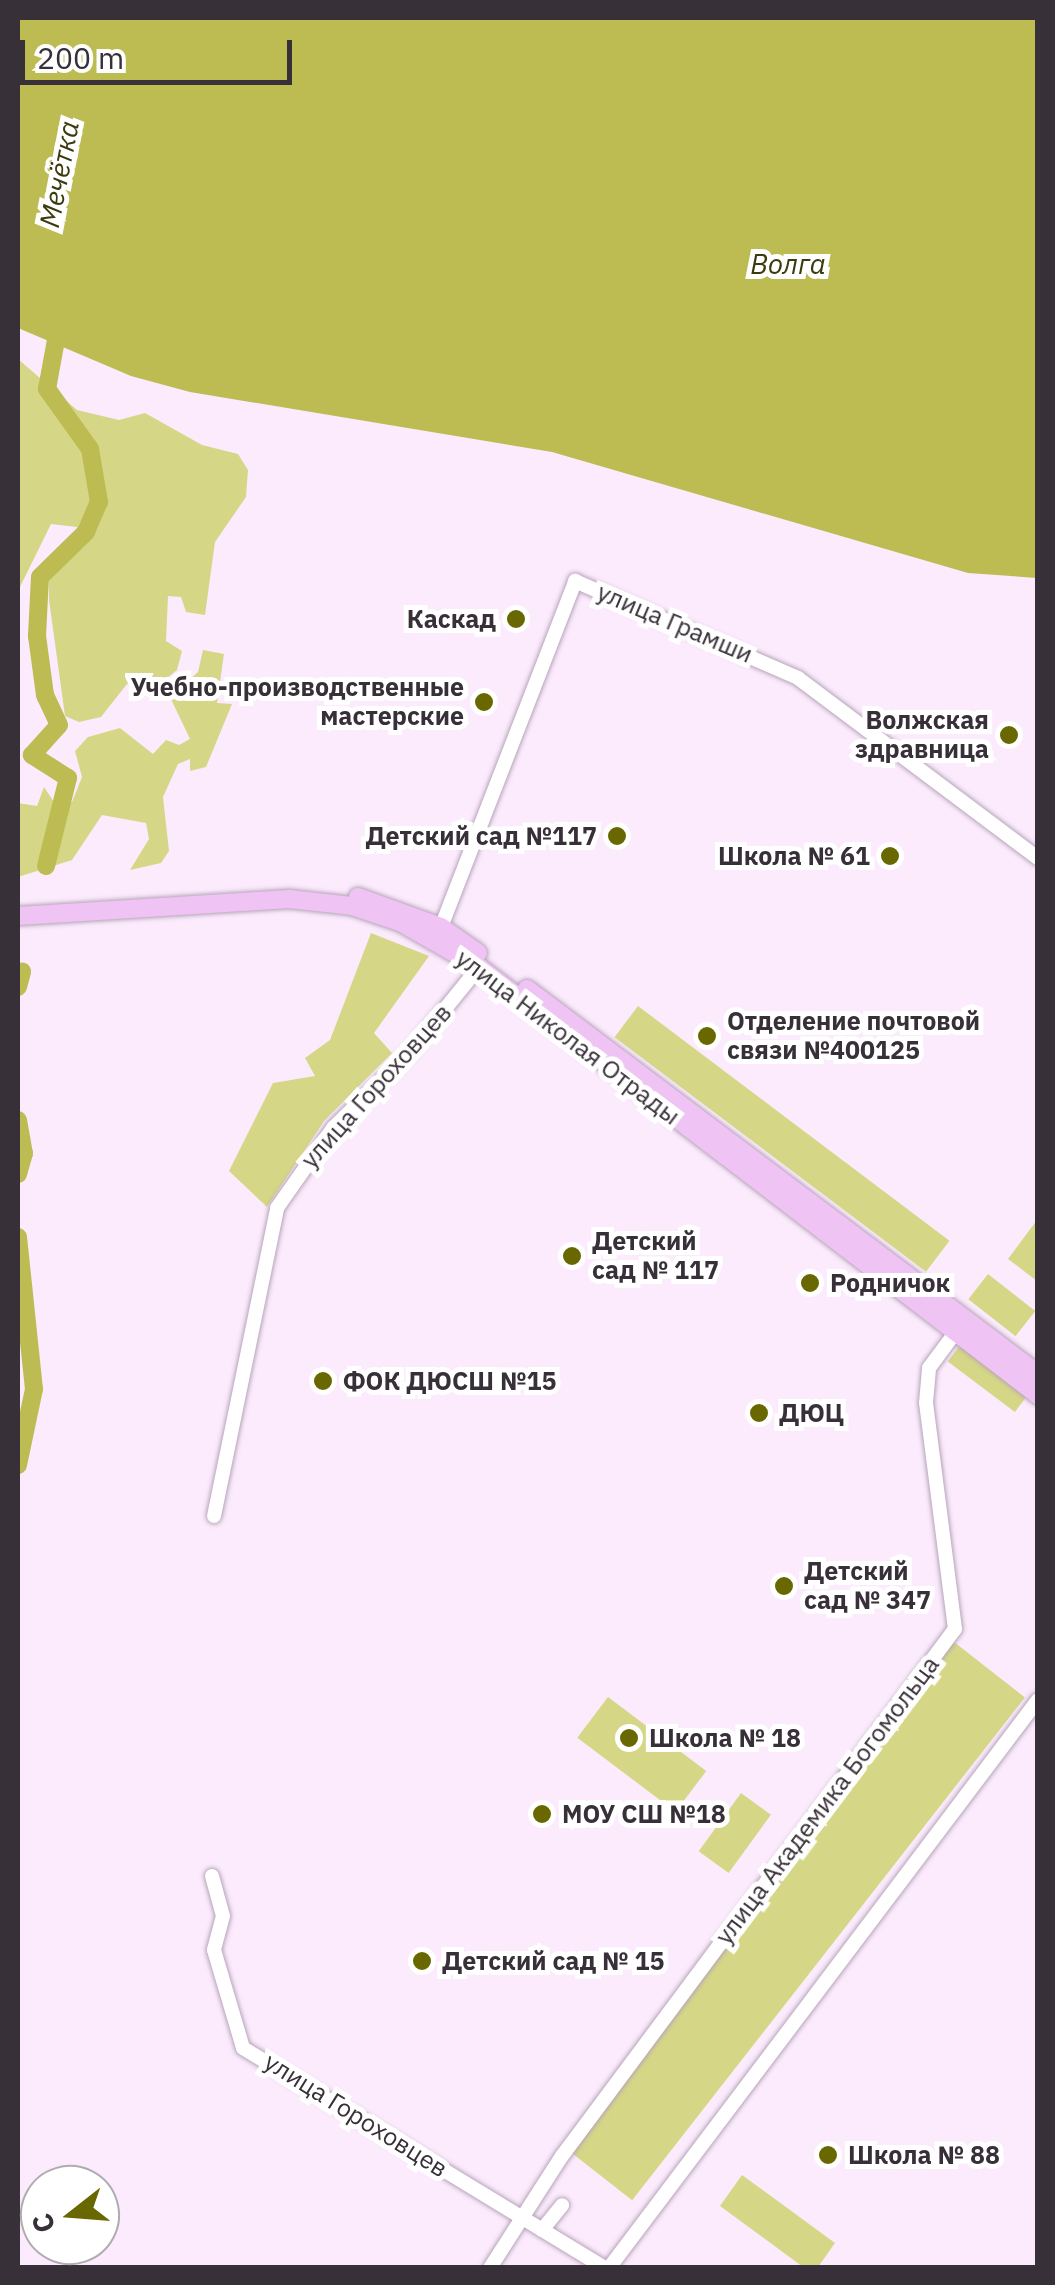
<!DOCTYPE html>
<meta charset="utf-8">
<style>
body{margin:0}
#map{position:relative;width:1055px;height:2285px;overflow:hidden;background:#fbebfd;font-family:"IBM Plex Sans",sans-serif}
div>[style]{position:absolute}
.green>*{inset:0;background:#d6d786;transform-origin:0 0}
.water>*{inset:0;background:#bcbc52}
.river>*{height:18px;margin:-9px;padding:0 9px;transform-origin:9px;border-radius:9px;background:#bcbc52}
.roads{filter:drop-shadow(0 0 2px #b8a4b9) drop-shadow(0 0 2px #b8a4b9)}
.minor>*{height:14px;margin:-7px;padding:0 7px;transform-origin:7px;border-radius:7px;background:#fff}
.major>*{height:18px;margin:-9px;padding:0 9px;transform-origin:9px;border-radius:9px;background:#efc4f4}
.dots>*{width:28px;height:28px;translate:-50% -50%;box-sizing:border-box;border:5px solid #fff;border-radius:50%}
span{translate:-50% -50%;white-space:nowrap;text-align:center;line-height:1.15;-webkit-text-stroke:10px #fff;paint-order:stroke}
.poi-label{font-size:25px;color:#383038;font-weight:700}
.right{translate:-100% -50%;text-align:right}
.left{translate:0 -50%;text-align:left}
.street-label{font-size:25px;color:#383038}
.water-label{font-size:28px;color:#3b3b0e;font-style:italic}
.frame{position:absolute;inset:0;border:20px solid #383038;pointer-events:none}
.north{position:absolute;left:20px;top:2165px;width:100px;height:100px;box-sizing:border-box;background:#fff;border:2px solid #afacaf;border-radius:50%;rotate:253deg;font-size:28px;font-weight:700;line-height:40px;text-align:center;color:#383038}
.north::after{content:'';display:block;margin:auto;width:35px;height:45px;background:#686700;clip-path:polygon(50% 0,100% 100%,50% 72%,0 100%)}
.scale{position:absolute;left:20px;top:40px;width:272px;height:45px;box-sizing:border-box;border:5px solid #383038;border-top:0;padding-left:12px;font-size:30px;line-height:35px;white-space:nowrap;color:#383038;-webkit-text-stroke:8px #fff;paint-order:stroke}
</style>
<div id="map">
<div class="green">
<i style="clip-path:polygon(18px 359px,77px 410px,119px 420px,145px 413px,202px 445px,238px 454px,248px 470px,246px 497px,215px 542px,205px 615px,186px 612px,181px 597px,168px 596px,166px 641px,182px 651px,177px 670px,151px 691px,127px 684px,101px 717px,79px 722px,65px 716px,49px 600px,49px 577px,84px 544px,77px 527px,51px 524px,18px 591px)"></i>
<i style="clip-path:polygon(203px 650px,224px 654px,217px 703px,232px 704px,206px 767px,190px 771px,190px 759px,178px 764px,163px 797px,169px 851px,161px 863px,130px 870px,149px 839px,146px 823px,102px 815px,72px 860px,18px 877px,18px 803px,37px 806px,44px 787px,54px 802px,72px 802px,82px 777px,75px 751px,88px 737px,120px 728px,153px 754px,166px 740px,179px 745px,190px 739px,170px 697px,198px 672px)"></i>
<i style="clip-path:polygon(371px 933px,429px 956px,374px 1033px,392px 1053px,324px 1121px,267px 1207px,229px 1171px,273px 1083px,315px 1076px,305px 1058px,330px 1040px)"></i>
<i style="left:638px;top:1006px;width:390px;height:39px;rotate:37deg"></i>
<i style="clip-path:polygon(1037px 1220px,1037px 1281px,1008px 1259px)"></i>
<i style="left:988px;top:1274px;width:60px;height:32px;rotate:38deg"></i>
<i style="left:961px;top:1344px;width:84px;height:22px;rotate:37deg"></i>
<i style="left:954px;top:1642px;width:90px;height:638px;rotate:38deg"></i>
<i style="left:608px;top:1697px;width:123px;height:51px;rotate:37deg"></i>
<i style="left:741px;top:1793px;width:37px;height:72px;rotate:36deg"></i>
<i style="clip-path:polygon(742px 2175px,835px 2243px,818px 2267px,803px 2267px,720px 2206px)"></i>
</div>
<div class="water">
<i style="clip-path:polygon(18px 18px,1037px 18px,1037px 578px,968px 573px,552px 452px,190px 392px,131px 376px,18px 328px)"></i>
</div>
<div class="river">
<i style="left:46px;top:866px;width:91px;rotate:-76deg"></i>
<i style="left:68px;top:778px;width:43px;rotate:-147.4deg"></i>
<i style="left:32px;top:755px;width:40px;rotate:-48deg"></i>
<i style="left:59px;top:725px;width:33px;rotate:-115deg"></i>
<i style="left:45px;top:695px;width:60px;rotate:-97.7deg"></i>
<i style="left:37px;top:636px;width:59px;rotate:-87.1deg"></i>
<i style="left:40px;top:577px;width:64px;rotate:-44.4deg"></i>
<i style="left:86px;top:532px;width:33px;rotate:-67deg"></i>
<i style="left:99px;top:502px;width:54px;rotate:-99.6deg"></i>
<i style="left:90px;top:449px;width:74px;rotate:-125.6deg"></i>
<i style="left:47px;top:389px;width:72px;rotate:-79.6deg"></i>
<i style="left:18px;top:987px;width:16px;rotate:-75deg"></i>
<i style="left:18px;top:1120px;width:34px;rotate:80deg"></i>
<i style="left:24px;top:1153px;width:22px;rotate:106deg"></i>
<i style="left:18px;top:1237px;width:153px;rotate:84deg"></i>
<i style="left:34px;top:1389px;width:78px;rotate:101.9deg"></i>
</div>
<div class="roads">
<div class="minor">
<i style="left:438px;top:935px;width:380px;rotate:-68.8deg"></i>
<i style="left:575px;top:581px;width:243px;rotate:23.5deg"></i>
<i style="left:798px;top:678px;width:300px;rotate:36.9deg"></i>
<i style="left:214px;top:1516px;width:314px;rotate:-78.4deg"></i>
<i style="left:277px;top:1208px;width:98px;rotate:-55deg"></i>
<i style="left:333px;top:1128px;width:108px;rotate:-44.6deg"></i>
<i style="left:410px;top:1052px;width:109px;rotate:-50.9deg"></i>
<i style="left:212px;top:1876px;width:41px;rotate:74.6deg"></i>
<i style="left:223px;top:1916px;width:35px;rotate:105deg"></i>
<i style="left:214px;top:1950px;width:102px;rotate:73.5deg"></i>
<i style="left:243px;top:2048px;width:424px;rotate:31.3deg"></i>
<i style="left:542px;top:2230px;width:32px;rotate:-51deg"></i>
<i style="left:490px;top:2268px;width:133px;rotate:-57.3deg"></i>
<i style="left:562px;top:2156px;width:657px;rotate:-53.29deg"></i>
<i style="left:955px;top:1629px;width:228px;rotate:-97.3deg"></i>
<i style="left:926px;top:1403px;width:35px;rotate:-85deg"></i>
<i style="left:929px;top:1368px;width:44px;rotate:-53.4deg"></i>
<i style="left:609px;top:2268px;width:712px;rotate:-52.94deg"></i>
</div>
<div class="major">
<i style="left:358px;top:897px;width:88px;rotate:19.9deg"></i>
<i style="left:441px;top:927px;width:45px;rotate:35.1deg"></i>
<i style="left:18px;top:916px;width:272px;rotate:-3.6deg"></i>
<i style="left:289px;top:899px;width:63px;rotate:6.3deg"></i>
<i style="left:352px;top:906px;width:51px;rotate:18.4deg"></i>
<i style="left:400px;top:922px;width:91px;rotate:29.7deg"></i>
<i style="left:479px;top:967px;width:704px;rotate:37.44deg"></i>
<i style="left:527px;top:989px;width:640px;rotate:37deg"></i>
</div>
</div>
<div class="dots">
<i style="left:516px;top:619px;background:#686700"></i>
<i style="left:484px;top:702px;background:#686700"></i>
<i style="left:1009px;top:735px;background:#686700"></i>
<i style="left:617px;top:836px;background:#686700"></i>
<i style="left:890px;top:856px;background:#686700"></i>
<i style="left:707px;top:1036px;background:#686700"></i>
<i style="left:572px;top:1256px;background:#686700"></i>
<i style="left:810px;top:1283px;background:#686700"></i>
<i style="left:323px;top:1381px;background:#686700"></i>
<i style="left:759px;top:1413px;background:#686700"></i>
<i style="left:784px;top:1586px;background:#686700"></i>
<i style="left:629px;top:1738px;background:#686700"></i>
<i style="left:542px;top:1814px;background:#686700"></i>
<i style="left:422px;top:1961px;background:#686700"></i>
<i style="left:828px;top:2155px;background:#686700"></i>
</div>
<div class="poi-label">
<span class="right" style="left:496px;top:619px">Каскад</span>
<span class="right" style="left:464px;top:702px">Учебно-производственные<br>мастерские</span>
<span class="right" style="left:989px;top:735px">Волжская<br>здравница</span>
<span class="right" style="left:597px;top:836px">Детский сад №117</span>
<span class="right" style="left:870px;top:856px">Школа № 61</span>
<span class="left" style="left:727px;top:1036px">Отделение почтовой<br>связи №400125</span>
<span class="left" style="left:592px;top:1256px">Детский<br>сад № 117</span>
<span class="left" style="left:830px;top:1283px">Родничок</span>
<span class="left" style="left:343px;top:1381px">ФОК ДЮСШ №15</span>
<span class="left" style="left:779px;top:1413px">ДЮЦ</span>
<span class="left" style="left:804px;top:1586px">Детский<br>сад № 347</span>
<span class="left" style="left:649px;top:1738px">Школа № 18</span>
<span class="left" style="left:562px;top:1814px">МОУ СШ №18</span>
<span class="left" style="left:442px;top:1961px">Детский сад № 15</span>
<span class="left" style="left:848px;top:2155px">Школа № 88</span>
</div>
<div class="street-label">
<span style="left:675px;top:623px;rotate:23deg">улица Грамши</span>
<span style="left:568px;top:1037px;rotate:37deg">улица Николая Отрады</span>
<span style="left:376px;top:1086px;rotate:-48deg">улица Гороховцев</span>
<span style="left:827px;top:1800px;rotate:-53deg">улица Академика Богомольца</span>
<span style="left:356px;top:2115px;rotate:32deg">улица Гороховцев</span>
</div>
<div class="water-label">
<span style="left:59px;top:174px;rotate:-79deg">Мечётка</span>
<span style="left:788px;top:264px">Волга</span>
</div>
<div class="frame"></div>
<div class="north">С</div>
<div class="scale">200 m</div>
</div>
